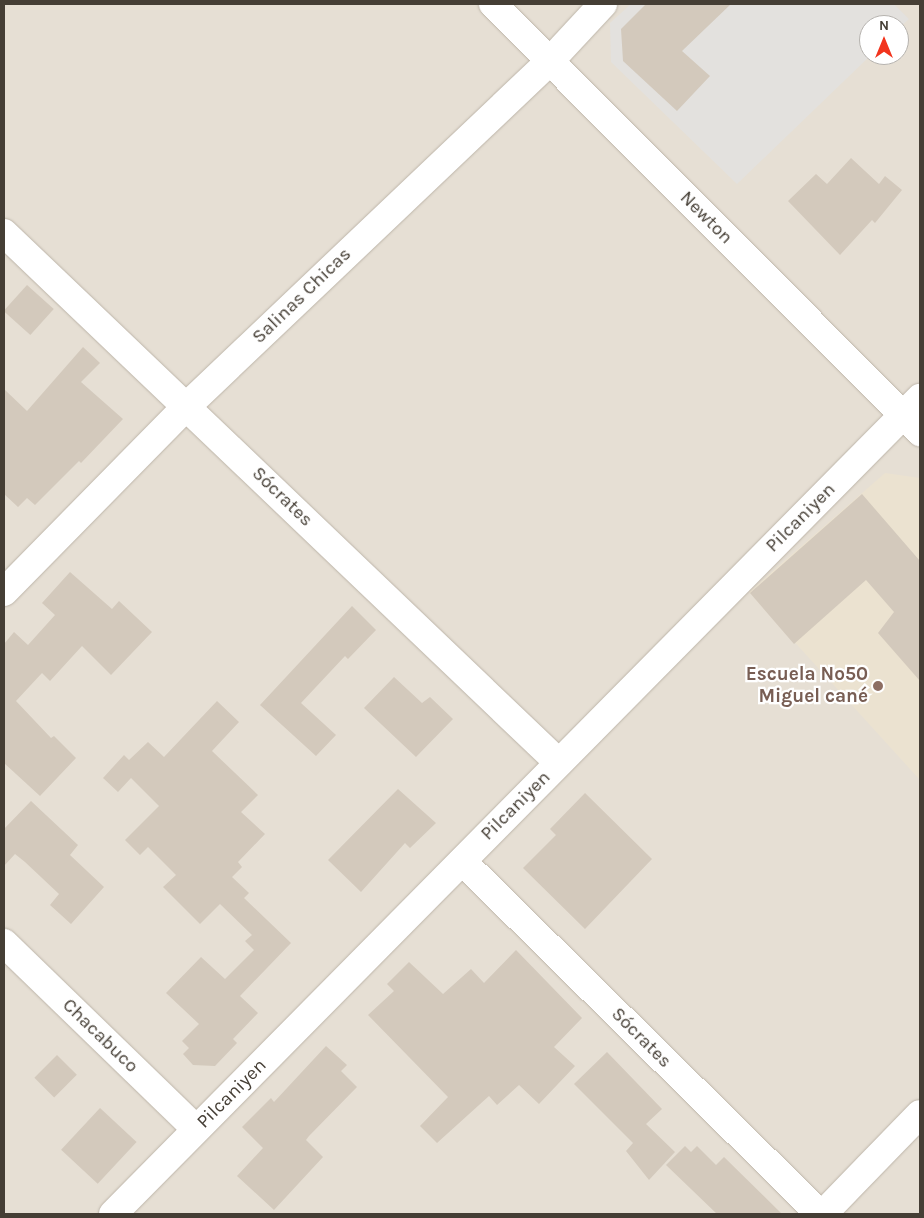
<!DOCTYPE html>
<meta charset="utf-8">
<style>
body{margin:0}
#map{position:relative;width:924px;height:1218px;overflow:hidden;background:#f2eee6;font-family:Karla,sans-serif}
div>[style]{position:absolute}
.residential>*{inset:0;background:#e6dfd4}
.education>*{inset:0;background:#ebe2d0}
.parking>*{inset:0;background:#e3e1de}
.building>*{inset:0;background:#d3c9bc;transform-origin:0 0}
.roads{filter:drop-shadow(0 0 1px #bdb5a9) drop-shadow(0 0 1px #bdb5a9)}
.street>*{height:28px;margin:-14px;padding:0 14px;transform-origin:14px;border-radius:14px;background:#fff}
.dots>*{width:14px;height:14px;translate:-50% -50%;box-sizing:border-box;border:2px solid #fff;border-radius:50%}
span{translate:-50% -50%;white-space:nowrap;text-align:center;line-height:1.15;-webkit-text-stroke:4.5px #fff;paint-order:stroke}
.street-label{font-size:19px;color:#453e35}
.education-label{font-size:19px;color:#785e54;font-weight:700}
.right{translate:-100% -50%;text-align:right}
.frame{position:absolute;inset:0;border:5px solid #453e35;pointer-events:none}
.north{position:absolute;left:859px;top:15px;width:50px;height:50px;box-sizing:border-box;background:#fff;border:1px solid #b5b2ae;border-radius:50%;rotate:0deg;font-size:14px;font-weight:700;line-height:20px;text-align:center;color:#453e35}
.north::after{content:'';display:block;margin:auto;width:18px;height:22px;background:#f2341d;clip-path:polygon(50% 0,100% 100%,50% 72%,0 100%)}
</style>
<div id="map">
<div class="residential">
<i style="clip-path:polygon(evenodd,4px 4px,920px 4px,920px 1214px,4px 1214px,4px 4px,869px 25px,899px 25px,899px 55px,869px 55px,869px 25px)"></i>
</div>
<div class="education">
<i style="clip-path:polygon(885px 473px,920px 478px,920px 780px,749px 592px)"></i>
</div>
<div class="parking">
<i style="clip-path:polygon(631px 4px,894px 4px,909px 19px,899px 28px,899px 25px,869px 25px,871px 55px,737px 184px,611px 62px,610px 23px)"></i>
</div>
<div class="building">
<i style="clip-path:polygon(646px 4px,731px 4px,682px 51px,710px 76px,677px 111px,623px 61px,621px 29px)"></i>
<i style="clip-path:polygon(851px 158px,879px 184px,885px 176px,902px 190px,875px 223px,872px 220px,840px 255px,788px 201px,816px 174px,827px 184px)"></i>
<i style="left:27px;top:285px;width:36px;height:35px;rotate:42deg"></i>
<i style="clip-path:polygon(83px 347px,100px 363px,81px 382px,123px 419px,81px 463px,79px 461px,35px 505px,27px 498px,18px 507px,4px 494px,4px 389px,27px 411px)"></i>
<i style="clip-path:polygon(862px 494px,920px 561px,920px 681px,878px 633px,894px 612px,866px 580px,794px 644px,750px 593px)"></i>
<i style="clip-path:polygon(70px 572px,112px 609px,119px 601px,152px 632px,111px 675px,82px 646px,50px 681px,42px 673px,16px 701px,51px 738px,54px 736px,76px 758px,40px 796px,4px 763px,4px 644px,14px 632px,28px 645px,55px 615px,42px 603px)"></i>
<i style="clip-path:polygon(352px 606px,376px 630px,348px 659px,345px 656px,301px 703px,336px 735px,316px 756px,260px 705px)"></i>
<i style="clip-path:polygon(394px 677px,422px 703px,430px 697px,453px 719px,416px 757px,364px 708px)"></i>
<i style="clip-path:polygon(217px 701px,239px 722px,212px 751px,258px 795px,241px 812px,265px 834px,238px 862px,242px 867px,232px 877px,249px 893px,244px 898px,291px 943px,240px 996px,258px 1013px,233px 1039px,237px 1043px,215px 1066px,193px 1065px,183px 1054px,189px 1048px,182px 1041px,199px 1024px,166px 993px,201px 957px,225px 979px,254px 950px,245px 941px,252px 935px,220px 904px,200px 924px,163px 887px,176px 875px,148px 847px,140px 855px,125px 840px,159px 806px,131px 778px,118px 792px,103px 778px,124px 755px,129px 760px,148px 742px,164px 757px)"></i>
<i style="clip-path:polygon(398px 789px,436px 823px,410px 848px,405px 843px,361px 892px,328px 860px)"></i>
<i style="clip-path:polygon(585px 793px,652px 859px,585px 929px,523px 868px,556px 835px,550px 829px)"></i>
<i style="clip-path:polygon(31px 801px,78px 845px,70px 855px,104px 887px,71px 924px,50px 905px,59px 894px,25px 862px,15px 854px,4px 866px,4px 829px)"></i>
<i style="clip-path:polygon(516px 950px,582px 1018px,554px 1047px,575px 1066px,539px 1104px,519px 1085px,497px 1105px,489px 1096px,437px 1143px,420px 1126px,448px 1097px,368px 1015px,394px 991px,387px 984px,409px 962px,443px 994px,471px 969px,484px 983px)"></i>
<i style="clip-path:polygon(326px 1046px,347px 1065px,341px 1071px,357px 1087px,309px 1136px,306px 1140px,323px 1157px,274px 1210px,237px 1176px,263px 1148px,242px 1127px,271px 1098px,274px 1102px)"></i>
<i style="clip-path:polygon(607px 1052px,662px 1109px,646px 1124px,675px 1152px,649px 1180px,626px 1151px,633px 1143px,574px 1084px)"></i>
<i style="left:57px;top:1055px;width:28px;height:32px;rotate:45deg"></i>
<i style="left:100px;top:1108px;width:50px;height:57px;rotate:43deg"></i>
<i style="clip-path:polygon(685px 1146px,691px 1152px,697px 1146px,716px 1165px,724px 1157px,782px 1214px,717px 1214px,666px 1165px)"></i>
</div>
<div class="roads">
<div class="street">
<i style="left:493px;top:4px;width:605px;rotate:45.07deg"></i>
<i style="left:4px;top:233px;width:767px;rotate:43.68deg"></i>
<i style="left:4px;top:592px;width:261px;rotate:-45.5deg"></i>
<i style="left:187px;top:406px;width:501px;rotate:-43.54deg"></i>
<i style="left:550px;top:61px;width:78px;rotate:-47.1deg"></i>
<i style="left:462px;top:861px;width:503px;rotate:44.6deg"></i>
<i style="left:4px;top:943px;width:267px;rotate:44.1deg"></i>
<i style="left:113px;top:1214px;width:1148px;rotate:-45.32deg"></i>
<i style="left:823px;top:1214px;width:139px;rotate:-45.9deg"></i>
</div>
</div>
<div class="dots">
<i style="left:878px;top:686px;background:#8d6e63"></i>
</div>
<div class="street-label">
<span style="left:706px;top:218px;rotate:45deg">Newton</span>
<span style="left:302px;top:296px;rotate:-44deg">Salinas Chicas</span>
<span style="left:282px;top:497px;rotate:44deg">Sócrates</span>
<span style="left:801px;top:518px;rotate:-45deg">Pilcaniyen</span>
<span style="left:516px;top:806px;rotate:-45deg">Pilcaniyen</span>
<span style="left:100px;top:1036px;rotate:44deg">Chacabuco</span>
<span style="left:641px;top:1038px;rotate:45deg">Sócrates</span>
<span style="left:232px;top:1094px;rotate:-45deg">Pilcaniyen</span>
</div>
<div class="education-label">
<span class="right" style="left:868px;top:686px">Escuela Nº50<br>Miguel cané</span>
</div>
<div class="frame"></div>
<div class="north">N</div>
</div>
